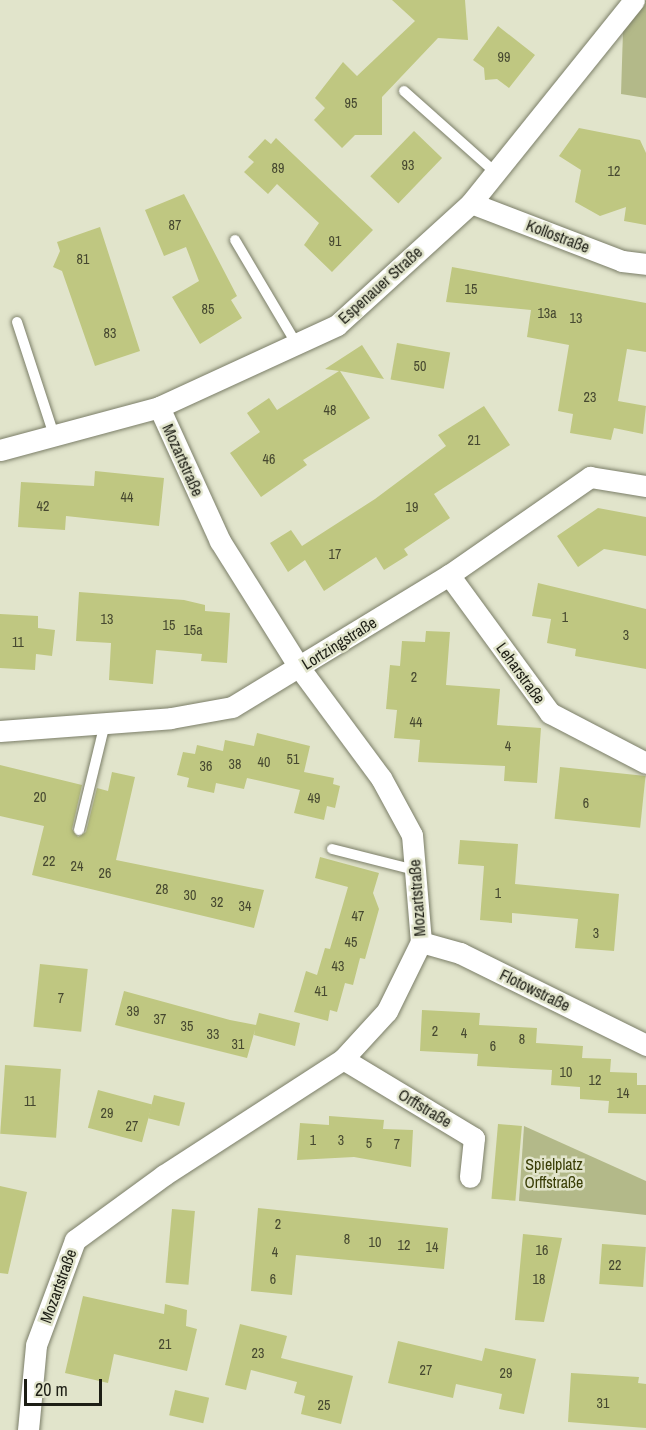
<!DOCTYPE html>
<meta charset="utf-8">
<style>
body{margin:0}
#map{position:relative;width:646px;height:1430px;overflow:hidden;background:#e1e4cb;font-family:"Archivo Narrow",sans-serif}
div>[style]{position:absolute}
.green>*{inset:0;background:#b3b989}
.building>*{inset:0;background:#bfc781;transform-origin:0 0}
.roads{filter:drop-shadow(0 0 2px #7b7e68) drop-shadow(0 0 2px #7b7e68)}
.service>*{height:10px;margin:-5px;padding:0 5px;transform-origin:5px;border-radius:5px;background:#fff}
.minor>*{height:21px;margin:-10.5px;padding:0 10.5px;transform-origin:10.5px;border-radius:10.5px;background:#fff}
span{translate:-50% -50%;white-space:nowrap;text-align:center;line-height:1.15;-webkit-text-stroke:5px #e1e4cb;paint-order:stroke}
.number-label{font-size:14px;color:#464830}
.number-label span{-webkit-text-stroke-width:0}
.street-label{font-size:16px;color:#1d1e15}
.park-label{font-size:16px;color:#393d05}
.scale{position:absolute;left:24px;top:1379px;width:78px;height:27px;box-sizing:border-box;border:3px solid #1d1e15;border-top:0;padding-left:8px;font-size:18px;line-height:21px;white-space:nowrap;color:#1d1e15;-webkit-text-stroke:4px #e1e4cb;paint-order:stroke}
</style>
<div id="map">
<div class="green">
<i style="clip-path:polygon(624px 0,646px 0,646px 98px,621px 94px)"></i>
<i style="clip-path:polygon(524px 1126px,646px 1181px,646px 1215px,519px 1201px)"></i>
</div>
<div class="building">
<i style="clip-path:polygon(392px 0,465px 0,468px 40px,438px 38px,382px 97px,382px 135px,355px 135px,342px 148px,314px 120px,325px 108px,315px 98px,343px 62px,357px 76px,415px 21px)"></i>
<i style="clip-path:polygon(498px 26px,535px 55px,509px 88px,497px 79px,485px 80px,484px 68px,473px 60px)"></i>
<i style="clip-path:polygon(579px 128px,640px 140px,646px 153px,646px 225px,624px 221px,626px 207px,600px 216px,575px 202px,581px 170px,559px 156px)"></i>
<i style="left:414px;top:131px;width:39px;height:63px;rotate:44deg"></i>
<i style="clip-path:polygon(276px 138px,373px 230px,332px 272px,304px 245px,319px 223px,277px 184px,268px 194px,244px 172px,254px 162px,248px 157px,265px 139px,271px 144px)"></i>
<i style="clip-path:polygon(184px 194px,237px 296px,231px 300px,242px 318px,200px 344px,172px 297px,199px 281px,186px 247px,164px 256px,145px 210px)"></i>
<i style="clip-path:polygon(100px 227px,140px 351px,95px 366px,62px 271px,53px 267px,60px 251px,57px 242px)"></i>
<i style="clip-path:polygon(452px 267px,646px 303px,646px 352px,627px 349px,618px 401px,646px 406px,643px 434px,614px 428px,611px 440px,570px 433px,573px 414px,558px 411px,569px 345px,527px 337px,531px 310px,446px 302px)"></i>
<i style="left:397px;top:343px;width:54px;height:37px;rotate:10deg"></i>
<i style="clip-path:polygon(362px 345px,384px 379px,340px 371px,370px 418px,303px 460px,307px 465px,261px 497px,230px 453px,260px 432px,247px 413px,269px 398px,277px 410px,339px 371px,325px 369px)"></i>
<i style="clip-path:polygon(484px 406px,510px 445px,434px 494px,450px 518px,404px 549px,408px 555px,384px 570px,376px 557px,324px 591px,305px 560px,288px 572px,270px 543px,291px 530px,302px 546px,375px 499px,446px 446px,438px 435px)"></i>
<i style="clip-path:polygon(95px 471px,164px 478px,159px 526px,66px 516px,65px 530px,18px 527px,21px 482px,94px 486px)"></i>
<i style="clip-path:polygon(598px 508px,646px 517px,646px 556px,604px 549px,578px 567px,557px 536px)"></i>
<i style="clip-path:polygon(538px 583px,646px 609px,646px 669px,575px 656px,576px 649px,547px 643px,551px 619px,532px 616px)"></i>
<i style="clip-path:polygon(79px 592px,184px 600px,205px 605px,205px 611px,230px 613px,227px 663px,201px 661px,202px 654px,156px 650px,153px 684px,109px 680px,111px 643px,76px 641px)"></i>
<i style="clip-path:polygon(0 614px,38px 616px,38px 628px,55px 630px,52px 656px,36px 654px,35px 670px,0 668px)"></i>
<i style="clip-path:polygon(426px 631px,450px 632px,446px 685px,500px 689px,497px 725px,541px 728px,537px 783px,504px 781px,505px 766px,418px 762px,420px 740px,394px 738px,397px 710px,386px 709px,390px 665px,400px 666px,402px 641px,425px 642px)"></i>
<i style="clip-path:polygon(257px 733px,310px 746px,304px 772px,334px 778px,333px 784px,340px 786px,335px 808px,327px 806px,324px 820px,294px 813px,300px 790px,247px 778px,244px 789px,216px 783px,214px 793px,187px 787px,189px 778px,177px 775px,183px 752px,195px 754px,197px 745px,223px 751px,225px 740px,254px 746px)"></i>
<i style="clip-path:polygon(0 765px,82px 785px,72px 829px,78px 837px,86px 832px,97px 788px,108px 791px,112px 772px,135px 777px,116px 860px,264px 890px,254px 928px,32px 875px,44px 826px,0 816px)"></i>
<i style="left:560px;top:767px;width:86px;height:52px;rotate:6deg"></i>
<i style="clip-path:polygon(460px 840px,518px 844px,515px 884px,619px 894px,614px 951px,575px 948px,578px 919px,512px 913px,512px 923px,480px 920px,484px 866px,458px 864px)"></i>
<i style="clip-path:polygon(320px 857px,379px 873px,373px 893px,379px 909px,365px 959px,360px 958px,353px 985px,345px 983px,337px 1012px,330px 1010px,328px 1021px,294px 1012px,306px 971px,317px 975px,325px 948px,330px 949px,348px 887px,315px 878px)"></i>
<i style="left:40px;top:964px;width:48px;height:63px;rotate:6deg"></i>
<i style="clip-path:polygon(124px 991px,230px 1020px,256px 1025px,259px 1013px,300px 1023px,295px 1046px,254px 1035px,255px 1030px,247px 1058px,115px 1025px)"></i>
<i style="clip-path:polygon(422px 1010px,480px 1013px,479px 1025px,537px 1028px,536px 1043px,583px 1046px,582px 1058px,611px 1059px,610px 1072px,637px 1073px,637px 1085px,646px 1085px,646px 1114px,608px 1113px,609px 1101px,580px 1099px,580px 1087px,551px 1085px,552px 1070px,477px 1066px,478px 1054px,420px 1051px)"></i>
<i style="left:5px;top:1065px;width:56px;height:69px;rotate:4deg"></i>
<i style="left:98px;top:1090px;width:56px;height:39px;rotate:15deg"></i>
<i style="left:154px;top:1095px;width:32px;height:24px;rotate:14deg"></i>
<i style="clip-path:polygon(329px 1116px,384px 1120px,383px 1129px,413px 1130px,411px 1167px,354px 1157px,297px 1160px,300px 1123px,329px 1125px)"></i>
<i style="left:498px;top:1124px;width:24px;height:75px;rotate:5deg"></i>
<i style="clip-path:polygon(0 1186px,27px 1192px,8px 1274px,0 1273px)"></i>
<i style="clip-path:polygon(258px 1208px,448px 1228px,444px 1269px,296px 1255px,292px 1295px,251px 1291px)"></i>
<i style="left:172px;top:1209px;width:23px;height:74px;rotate:5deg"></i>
<i style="clip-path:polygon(523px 1234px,562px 1238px,544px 1322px,515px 1320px)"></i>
<i style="left:602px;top:1244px;width:44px;height:40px;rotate:4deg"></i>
<i style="clip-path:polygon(83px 1296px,164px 1314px,165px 1304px,187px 1310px,186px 1326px,197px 1329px,187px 1371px,114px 1354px,108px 1383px,65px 1373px)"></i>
<i style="clip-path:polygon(240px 1324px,287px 1336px,281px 1358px,353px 1376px,341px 1424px,301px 1414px,305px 1396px,294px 1393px,297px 1382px,251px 1370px,246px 1390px,225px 1385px)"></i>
<i style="clip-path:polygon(398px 1341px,482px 1361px,485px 1348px,536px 1359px,524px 1414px,499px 1409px,502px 1394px,456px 1384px,453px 1398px,388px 1383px)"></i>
<i style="clip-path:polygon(571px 1373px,639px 1377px,638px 1383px,646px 1384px,646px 1428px,568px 1422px)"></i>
<i style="left:175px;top:1390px;width:35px;height:26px;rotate:13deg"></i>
</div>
<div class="roads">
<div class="service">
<i style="left:404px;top:91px;width:122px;rotate:41.7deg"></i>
<i style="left:235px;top:240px;width:122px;rotate:59.4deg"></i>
<i style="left:17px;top:322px;width:119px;rotate:71.9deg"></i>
<i style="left:79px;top:830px;width:110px;rotate:-76.3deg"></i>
<i style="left:332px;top:849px;width:86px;rotate:14.2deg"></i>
</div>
<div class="minor">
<i style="left:471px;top:203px;width:162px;rotate:21deg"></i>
<i style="left:622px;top:261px;width:24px;rotate:7deg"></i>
<i style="left:0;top:450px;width:165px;rotate:-15.1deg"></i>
<i style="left:159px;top:407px;width:196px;rotate:-24.7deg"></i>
<i style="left:337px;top:325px;width:181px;rotate:-42.3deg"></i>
<i style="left:471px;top:203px;width:260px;rotate:-51.2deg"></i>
<i style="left:449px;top:575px;width:171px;rotate:53.8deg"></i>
<i style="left:550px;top:713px;width:108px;rotate:27.5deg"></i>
<i style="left:0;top:731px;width:171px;rotate:-4.3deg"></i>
<i style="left:171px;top:718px;width:62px;rotate:-10.2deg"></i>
<i style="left:232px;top:707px;width:254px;rotate:-31.3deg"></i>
<i style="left:449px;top:575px;width:172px;rotate:-34.8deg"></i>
<i style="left:590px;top:477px;width:57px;rotate:9.1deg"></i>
<i style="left:421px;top:942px;width:41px;rotate:15.8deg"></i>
<i style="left:460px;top:953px;width:208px;rotate:26.3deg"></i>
<i style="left:343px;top:1059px;width:153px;rotate:31.1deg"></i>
<i style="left:474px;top:1138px;width:39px;rotate:96deg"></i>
<i style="left:28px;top:1430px;width:85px;rotate:-84.6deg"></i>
<i style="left:36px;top:1345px;width:112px;rotate:-69.6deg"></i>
<i style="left:75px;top:1240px;width:110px;rotate:-36.1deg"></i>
<i style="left:164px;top:1175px;width:213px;rotate:-32.9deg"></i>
<i style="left:343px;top:1059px;width:65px;rotate:-47.5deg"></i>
<i style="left:387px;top:1011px;width:77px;rotate:-63.8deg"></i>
<i style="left:421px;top:942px;width:107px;rotate:-94.8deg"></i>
<i style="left:412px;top:835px;width:65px;rotate:-118.5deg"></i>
<i style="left:381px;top:778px;width:138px;rotate:-126.5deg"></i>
<i style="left:299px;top:667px;width:149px;rotate:-122.1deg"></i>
<i style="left:220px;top:541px;width:147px;rotate:-114.5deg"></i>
</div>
</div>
<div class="number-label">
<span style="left:504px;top:57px">99</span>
<span style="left:351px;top:103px">95</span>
<span style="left:408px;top:165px">93</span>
<span style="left:278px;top:168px">89</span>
<span style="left:614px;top:171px">12</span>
<span style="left:175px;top:225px">87</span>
<span style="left:335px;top:241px">91</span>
<span style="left:83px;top:259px">81</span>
<span style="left:471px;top:289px">15</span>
<span style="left:208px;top:309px">85</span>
<span style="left:547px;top:313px">13a</span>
<span style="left:576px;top:318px">13</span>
<span style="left:110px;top:333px">83</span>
<span style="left:420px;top:366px">50</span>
<span style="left:590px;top:397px">23</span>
<span style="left:330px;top:410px">48</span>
<span style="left:474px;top:440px">21</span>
<span style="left:269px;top:459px">46</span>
<span style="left:127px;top:497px">44</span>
<span style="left:43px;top:506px">42</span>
<span style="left:412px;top:507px">19</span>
<span style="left:335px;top:554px">17</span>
<span style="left:565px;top:617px">1</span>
<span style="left:107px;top:619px">13</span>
<span style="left:169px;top:625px">15</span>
<span style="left:193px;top:630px">15a</span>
<span style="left:626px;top:635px">3</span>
<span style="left:18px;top:642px">11</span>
<span style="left:414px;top:677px">2</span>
<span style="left:416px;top:722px">44</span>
<span style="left:508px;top:746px">4</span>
<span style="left:293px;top:759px">51</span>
<span style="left:264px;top:762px">40</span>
<span style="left:235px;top:764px">38</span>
<span style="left:206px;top:766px">36</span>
<span style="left:40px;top:797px">20</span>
<span style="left:314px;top:798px">49</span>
<span style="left:586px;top:803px">6</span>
<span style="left:49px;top:861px">22</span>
<span style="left:77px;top:866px">24</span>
<span style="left:105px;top:873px">26</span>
<span style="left:162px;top:889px">28</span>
<span style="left:498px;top:893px">1</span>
<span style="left:190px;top:895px">30</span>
<span style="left:217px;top:902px">32</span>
<span style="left:245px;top:906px">34</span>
<span style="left:358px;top:916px">47</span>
<span style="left:596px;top:933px">3</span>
<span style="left:351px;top:942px">45</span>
<span style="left:338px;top:966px">43</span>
<span style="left:321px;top:991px">41</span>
<span style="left:61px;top:998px">7</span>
<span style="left:133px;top:1011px">39</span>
<span style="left:160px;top:1019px">37</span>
<span style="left:187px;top:1026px">35</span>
<span style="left:435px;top:1031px">2</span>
<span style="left:464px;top:1033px">4</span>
<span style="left:213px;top:1034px">33</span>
<span style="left:522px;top:1039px">8</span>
<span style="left:238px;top:1044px">31</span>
<span style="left:493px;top:1046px">6</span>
<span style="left:566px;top:1072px">10</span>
<span style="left:595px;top:1080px">12</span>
<span style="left:623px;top:1093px">14</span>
<span style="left:30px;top:1101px">11</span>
<span style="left:107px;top:1113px">29</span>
<span style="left:132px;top:1126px">27</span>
<span style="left:313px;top:1140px">1</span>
<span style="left:341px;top:1140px">3</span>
<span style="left:369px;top:1143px">5</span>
<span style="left:397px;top:1144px">7</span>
<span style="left:278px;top:1224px">2</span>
<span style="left:347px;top:1239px">8</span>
<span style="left:375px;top:1242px">10</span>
<span style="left:404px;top:1245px">12</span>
<span style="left:432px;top:1247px">14</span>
<span style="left:542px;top:1250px">16</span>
<span style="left:275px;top:1252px">4</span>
<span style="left:615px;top:1265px">22</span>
<span style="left:273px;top:1279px">6</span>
<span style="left:539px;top:1279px">18</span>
<span style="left:165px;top:1344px">21</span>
<span style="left:258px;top:1353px">23</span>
<span style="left:426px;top:1370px">27</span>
<span style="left:506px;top:1373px">29</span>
<span style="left:603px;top:1403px">31</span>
<span style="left:324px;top:1405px">25</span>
</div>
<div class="street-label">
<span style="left:558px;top:236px;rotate:21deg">Kollostraße</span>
<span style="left:380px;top:285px;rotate:-42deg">Espenauer Straße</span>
<span style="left:183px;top:460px;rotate:66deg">Mozartstraße</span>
<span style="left:339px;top:643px;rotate:-32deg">Lortzingstraße</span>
<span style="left:521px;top:673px;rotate:54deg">Leharstraße</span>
<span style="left:417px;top:898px;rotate:-94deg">Mozartstraße</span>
<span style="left:535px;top:990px;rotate:26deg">Flotowstraße</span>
<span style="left:425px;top:1108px;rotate:31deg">Orffstraße</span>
<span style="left:58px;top:1286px;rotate:-70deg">Mozartstraße</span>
</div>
<div class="park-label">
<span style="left:554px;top:1173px">Spielplatz<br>Orffstraße</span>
</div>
<div class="scale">20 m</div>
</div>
